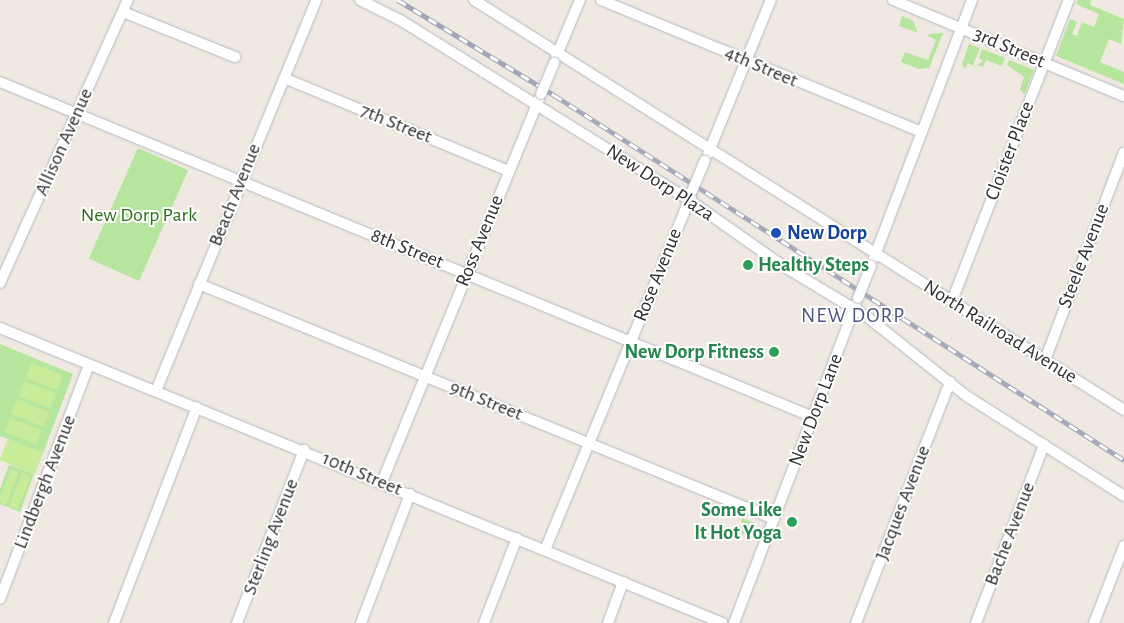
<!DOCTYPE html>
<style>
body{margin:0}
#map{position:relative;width:1124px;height:623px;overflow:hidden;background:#efe9e1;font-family:"Alegreya Sans",sans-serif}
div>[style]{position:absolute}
.green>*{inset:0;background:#b6e59e;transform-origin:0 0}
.pitch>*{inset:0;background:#c9ec9a;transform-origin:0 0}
.roads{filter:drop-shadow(0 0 1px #b4b7c1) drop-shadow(0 0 1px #b4b7c1)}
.minor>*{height:10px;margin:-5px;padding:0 5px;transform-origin:5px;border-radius:5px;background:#fff}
.rail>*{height:5px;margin-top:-2.5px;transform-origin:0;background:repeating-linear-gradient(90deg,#fff 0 9px,#a3a6b8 0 18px);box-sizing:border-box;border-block:1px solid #a3a6b8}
.bridges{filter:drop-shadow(0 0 1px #b4b7c1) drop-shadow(0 0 1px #b4b7c1)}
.minor-bridge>*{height:10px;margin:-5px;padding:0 5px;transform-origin:5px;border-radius:5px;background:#fff}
.dots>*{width:14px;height:14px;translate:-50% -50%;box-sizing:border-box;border:2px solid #fff;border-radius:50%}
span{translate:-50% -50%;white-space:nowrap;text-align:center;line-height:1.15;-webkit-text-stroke:4px #fff;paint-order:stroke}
.street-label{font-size:20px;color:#2e2e2e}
.park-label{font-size:20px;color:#2c6e1b}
.transit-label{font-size:20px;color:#164399;font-weight:700}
.left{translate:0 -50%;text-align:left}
.leisure-label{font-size:20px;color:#27864d;font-weight:700}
.right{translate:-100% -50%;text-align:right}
.neighbourhood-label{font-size:21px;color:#4d5680;letter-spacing:1px}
</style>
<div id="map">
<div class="green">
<i style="clip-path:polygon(1078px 0,1091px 0,1090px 5px,1124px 19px,1121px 44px,1109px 39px,1100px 62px,1124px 72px,1124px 84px,1056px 56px,1070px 19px,1077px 22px,1072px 34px,1077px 36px,1082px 22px,1094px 27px,1099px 14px,1076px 4px)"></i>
<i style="clip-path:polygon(902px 16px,913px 21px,918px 33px,899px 26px)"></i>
<i style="clip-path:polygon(943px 33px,929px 68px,919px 69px,901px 62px,905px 52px,928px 60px,936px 40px,928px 36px,929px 34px)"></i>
<i style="clip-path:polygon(969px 44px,980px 48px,973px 65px,981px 70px,968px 63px,965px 69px,962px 64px)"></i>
<i style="clip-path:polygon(982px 49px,1005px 58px,1002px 66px,986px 60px,983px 67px,978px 65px,983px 61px,979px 58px)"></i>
<i style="clip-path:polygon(1009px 60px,1034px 70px,1024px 95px,1020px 89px,1024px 77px,1007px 65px)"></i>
<i style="left:138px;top:148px;width:55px;height:121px;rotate:24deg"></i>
<i style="clip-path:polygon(0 344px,73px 374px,43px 453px,0 436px)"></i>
<i style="clip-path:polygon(9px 465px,34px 474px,20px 512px,0 504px,0 489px)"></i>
<i style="clip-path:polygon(742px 518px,754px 523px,746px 525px,746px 530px,756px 526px,751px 537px,739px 532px)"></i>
</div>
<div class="pitch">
<i style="left:31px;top:363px;width:34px;height:16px;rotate:21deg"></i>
<i style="left:24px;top:381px;width:34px;height:16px;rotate:21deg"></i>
<i style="left:17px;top:399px;width:35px;height:16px;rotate:22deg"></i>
<i style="left:10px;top:418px;width:34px;height:15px;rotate:21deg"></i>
<i style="left:8px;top:439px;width:38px;height:23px;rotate:22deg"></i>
<i style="clip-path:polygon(11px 469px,19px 472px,6px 505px,0 502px,0 497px)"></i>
<i style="left:22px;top:473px;width:9px;height:35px;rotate:21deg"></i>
</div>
<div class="roads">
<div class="minor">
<i style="left:360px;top:0;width:45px;rotate:26.6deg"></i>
<i style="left:400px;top:20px;width:340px;rotate:31.9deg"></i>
<i style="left:689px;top:200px;width:111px;rotate:35.1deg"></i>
<i style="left:780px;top:264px;width:100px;rotate:31.2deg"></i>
<i style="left:866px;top:316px;width:130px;rotate:38.5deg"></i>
<i style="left:968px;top:397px;width:185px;rotate:32.4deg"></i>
<i style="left:474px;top:0;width:769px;rotate:32.24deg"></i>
<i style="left:601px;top:0;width:347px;rotate:22.4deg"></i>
<i style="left:893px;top:0;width:250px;rotate:22.6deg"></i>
<i style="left:123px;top:12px;width:121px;rotate:21.9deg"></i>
<i style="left:556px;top:57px;width:62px;rotate:-67.2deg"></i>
<i style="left:284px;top:78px;width:243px;rotate:22.5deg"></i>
<i style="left:0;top:82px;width:879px;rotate:22.39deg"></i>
<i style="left:708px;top:154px;width:166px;rotate:-67.8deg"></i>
<i style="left:874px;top:258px;width:276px;rotate:-69.2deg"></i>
<i style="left:0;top:283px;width:311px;rotate:-65.7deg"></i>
<i style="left:199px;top:284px;width:621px;rotate:22.23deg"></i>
<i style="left:952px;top:301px;width:323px;rotate:-68.8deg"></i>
<i style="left:0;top:328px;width:780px;rotate:22.22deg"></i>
<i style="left:1045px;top:360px;width:222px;rotate:-69.2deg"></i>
<i style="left:156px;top:391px;width:422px;rotate:-67.7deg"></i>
<i style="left:382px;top:482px;width:414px;rotate:-67.7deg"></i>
<i style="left:545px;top:550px;width:384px;rotate:-67.6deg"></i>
<i style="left:0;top:599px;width:250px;rotate:-69.2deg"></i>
<i style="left:114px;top:623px;width:231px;rotate:-69deg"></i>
<i style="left:237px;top:623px;width:186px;rotate:-68.8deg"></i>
<i style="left:361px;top:623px;width:138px;rotate:-69.2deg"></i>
<i style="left:484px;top:623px;width:91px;rotate:-68.8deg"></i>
<i style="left:608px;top:623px;width:44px;rotate:-69.9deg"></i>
<i style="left:734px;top:623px;width:342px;rotate:-69.1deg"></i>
<i style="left:856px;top:623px;width:259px;rotate:-68.7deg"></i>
<i style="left:976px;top:623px;width:191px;rotate:-69.1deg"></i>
<i style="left:1094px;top:623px;width:83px;rotate:-68.7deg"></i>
</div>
</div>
<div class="rail">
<i style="left:398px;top:0;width:183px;rotate:31.3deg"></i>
<i style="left:554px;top:95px;width:677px;rotate:32.63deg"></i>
</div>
<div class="bridges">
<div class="minor-bridge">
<i style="left:541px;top:94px;width:34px;rotate:-67deg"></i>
<i style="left:692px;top:191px;width:33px;rotate:-67deg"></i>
<i style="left:858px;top:298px;width:35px;rotate:-68deg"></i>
</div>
</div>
<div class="dots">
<i style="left:776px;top:233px;background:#1a4fb4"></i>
<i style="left:748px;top:265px;background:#2e9e5b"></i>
<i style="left:774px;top:352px;background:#2e9e5b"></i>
<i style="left:792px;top:522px;background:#2e9e5b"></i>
</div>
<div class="street-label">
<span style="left:1009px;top:48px;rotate:23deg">3rd Street</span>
<span style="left:761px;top:67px;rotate:23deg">4th Street</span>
<span style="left:396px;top:124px;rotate:22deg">7th Street</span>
<span style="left:64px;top:142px;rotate:-66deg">Allison Avenue</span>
<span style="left:1010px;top:151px;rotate:-69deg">Cloister Place</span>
<span style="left:660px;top:183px;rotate:33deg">New Dorp Plaza</span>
<span style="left:235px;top:195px;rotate:-68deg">Beach Avenue</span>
<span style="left:480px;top:241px;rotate:-68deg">Ross Avenue</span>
<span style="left:407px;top:249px;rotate:22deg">8th Street</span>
<span style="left:1084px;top:256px;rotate:-69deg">Steele Avenue</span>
<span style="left:658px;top:275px;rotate:-68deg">Rose Avenue</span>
<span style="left:1000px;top:332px;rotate:32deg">North Railroad Avenue</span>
<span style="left:486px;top:401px;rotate:22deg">9th Street</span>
<span style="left:816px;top:410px;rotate:-69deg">New Dorp Lane</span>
<span style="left:362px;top:474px;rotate:23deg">10th Street</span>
<span style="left:45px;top:482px;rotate:-69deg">Lindbergh Avenue</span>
<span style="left:903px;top:503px;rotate:-69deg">Jacques Avenue</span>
<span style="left:1010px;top:534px;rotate:-69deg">Bache Avenue</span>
<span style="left:271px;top:537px;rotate:-69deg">Sterling Avenue</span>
</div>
<div class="park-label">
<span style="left:139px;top:215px">New Dorp Park</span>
</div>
<div class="transit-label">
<span class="left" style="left:787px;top:233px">New Dorp</span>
</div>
<div class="leisure-label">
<span class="left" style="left:758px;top:265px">Healthy Steps</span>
<span class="right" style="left:764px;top:352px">New Dorp Fitness</span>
<span class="right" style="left:782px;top:522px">Some Like<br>It Hot Yoga</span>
</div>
<div class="neighbourhood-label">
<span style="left:853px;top:316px">NEW DORP</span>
</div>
</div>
